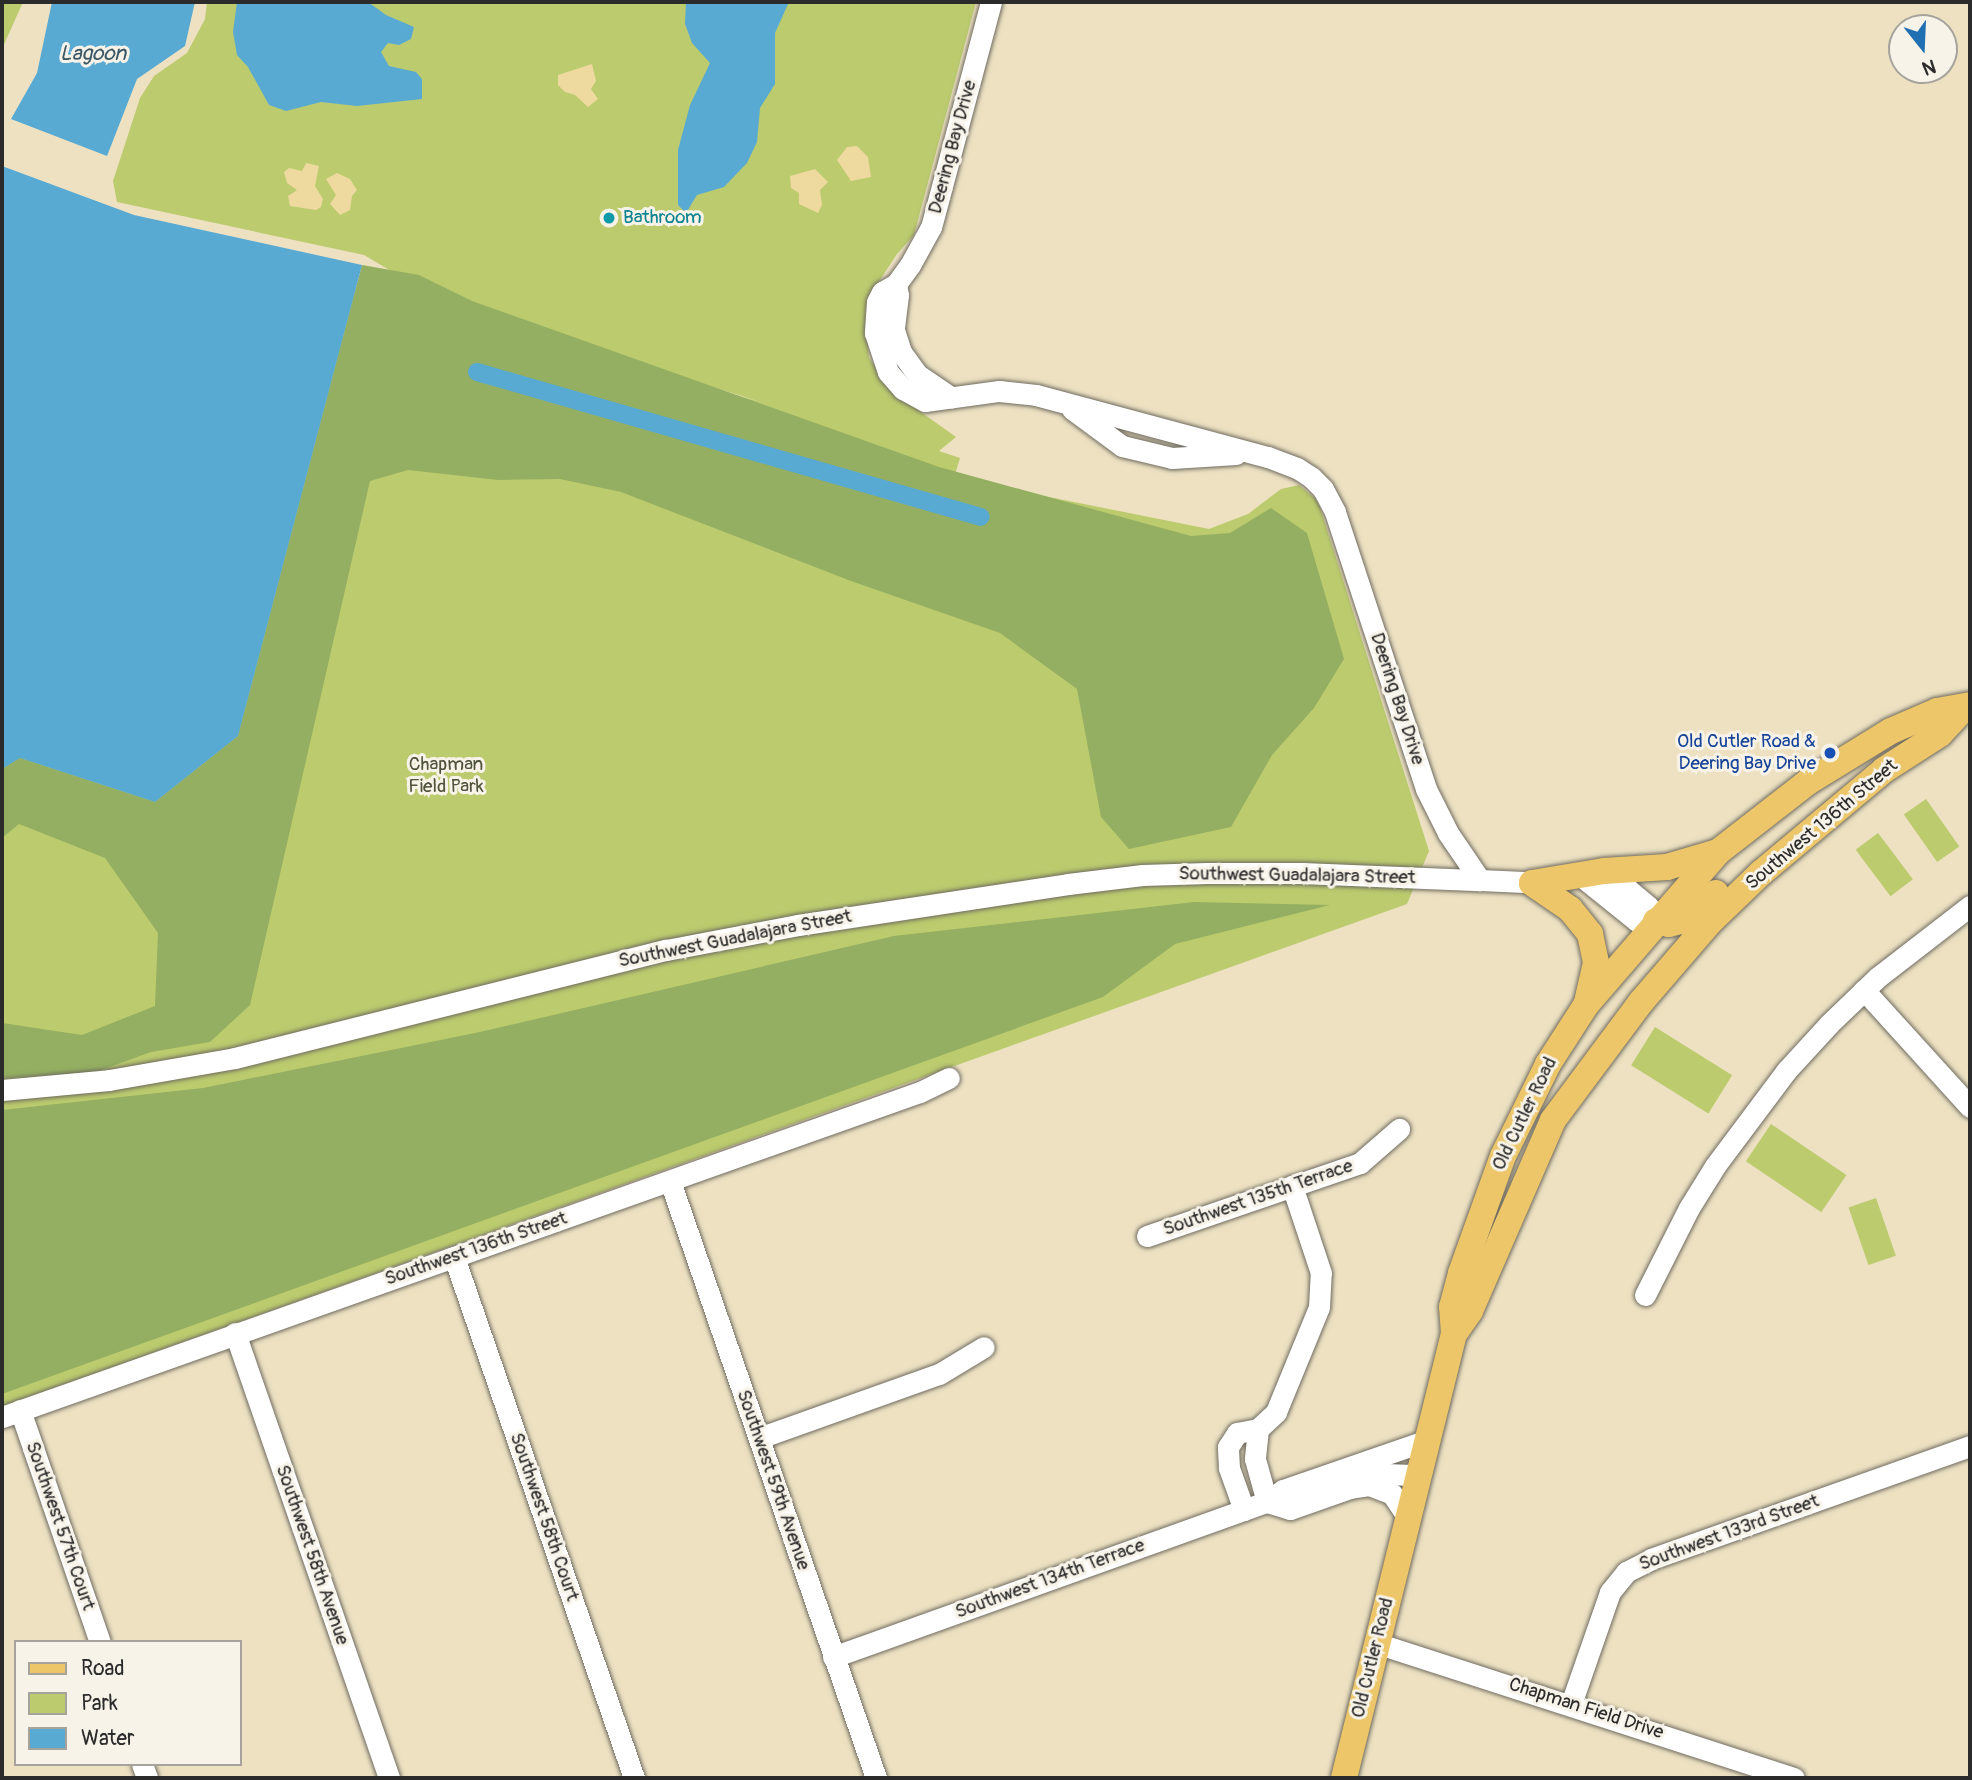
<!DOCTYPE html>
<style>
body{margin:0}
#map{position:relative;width:1972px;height:1780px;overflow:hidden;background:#ede1c2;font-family:Pangolin,sans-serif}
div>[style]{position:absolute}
.green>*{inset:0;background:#bbcb6e;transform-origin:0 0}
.forest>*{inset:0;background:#94af61}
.sand>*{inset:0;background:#eeda9e}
.water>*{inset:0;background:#58aad3}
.canal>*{height:18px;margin:-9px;padding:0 9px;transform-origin:9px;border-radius:9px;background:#58aad3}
.roads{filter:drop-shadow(0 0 2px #6f6b60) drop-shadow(0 0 2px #6f6b60)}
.minor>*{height:21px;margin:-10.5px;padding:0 10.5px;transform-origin:10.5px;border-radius:10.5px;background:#fff}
.major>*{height:26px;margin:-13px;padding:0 13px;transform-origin:13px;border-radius:13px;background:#ecc669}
.dots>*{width:19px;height:19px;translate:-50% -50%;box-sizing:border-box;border:4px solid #f7f3e8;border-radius:50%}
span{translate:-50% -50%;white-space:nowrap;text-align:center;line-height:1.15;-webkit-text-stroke:6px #f7f3e8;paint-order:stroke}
.street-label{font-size:19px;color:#2b2b2b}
.culture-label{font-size:19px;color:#0d838f}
.left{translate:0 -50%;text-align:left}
.transit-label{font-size:19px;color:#164399}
.right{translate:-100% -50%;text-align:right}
.park-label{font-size:19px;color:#4f533c}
.water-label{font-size:21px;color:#3b5766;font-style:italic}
.frame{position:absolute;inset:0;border:4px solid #2b2b2b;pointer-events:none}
.legend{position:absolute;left:14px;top:1640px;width:228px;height:126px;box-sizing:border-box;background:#f7f3e8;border:2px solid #a5a39c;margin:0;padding:9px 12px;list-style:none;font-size:21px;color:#2b2b2b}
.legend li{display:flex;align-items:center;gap:14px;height:35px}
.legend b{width:35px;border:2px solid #a5a39c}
.north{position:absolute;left:1888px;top:14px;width:70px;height:70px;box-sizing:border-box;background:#f7f3e8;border:2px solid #a5a39c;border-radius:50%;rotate:162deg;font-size:19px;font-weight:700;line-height:28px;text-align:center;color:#2b2b2b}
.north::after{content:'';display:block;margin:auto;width:24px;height:32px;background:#1f6fb2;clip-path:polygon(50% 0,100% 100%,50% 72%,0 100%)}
</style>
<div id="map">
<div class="green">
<i style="clip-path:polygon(2px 2px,23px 2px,2px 49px)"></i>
<i style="clip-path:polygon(207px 2px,976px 2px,914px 235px,897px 254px,872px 292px,866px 324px,869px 358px,897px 395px,956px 437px,939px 451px,960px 458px,954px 478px,1209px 529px,1248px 514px,1281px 489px,1299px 485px,1318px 501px,1429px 851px,1407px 904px,2px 1407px,2px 192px,761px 402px,447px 304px,364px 255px,117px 202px,113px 181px,140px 98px,154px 76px,187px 53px,205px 19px)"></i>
<i style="left:1926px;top:799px;width:58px;height:27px;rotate:55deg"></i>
<i style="left:1878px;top:833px;width:58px;height:28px;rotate:53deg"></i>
<i style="left:1655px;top:1027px;width:91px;height:45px;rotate:32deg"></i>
<i style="left:1771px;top:1124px;width:91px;height:45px;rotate:34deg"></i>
<i style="left:1876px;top:1198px;width:61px;height:29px;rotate:71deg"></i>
</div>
<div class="forest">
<i style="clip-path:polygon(362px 265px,419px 275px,472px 301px,939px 467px,1191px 536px,1230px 533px,1271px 508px,1307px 533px,1344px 659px,1314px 708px,1272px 755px,1231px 827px,1129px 849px,1101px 817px,1077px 689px,1000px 633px,851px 581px,621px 492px,560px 479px,498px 480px,408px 470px,370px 481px,250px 1005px,210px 1042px,151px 1052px,93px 1073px,2px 1078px,2px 1023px,82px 1035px,155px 1006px,158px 933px,105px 858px,19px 824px,2px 838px,2px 769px,20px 758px,155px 802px,238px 736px)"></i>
<i style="clip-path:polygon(1194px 902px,1330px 905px,1175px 944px,1103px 997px,2px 1394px,2px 1110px,203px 1088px,480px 1032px,894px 936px)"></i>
</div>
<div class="sand">
<i style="clip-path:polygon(592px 64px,596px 81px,591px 89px,598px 99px,588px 107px,575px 95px,565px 92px,558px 85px,558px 75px)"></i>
<i style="clip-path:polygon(857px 146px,868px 157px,871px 177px,851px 181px,837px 160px,847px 147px)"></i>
<i style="clip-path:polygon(306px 163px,319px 166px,315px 186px,323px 199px,321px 207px,316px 210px,290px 206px,288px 196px,297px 190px,287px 183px,284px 172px,289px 168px,302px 171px)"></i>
<i style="clip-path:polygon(815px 169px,828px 182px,820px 190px,822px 205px,818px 213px,799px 204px,799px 193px,791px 188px,790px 176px)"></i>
<i style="clip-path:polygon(337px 173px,350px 179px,357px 190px,352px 196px,350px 210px,340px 215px,330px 204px,336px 195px,326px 179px)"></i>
</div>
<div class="water">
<i style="clip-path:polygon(52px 2px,195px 2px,185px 46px,137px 79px,107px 156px,11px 119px,37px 73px)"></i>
<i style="clip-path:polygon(237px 2px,368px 2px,386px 15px,414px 27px,411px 39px,399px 45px,388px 43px,381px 52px,389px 66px,416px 72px,422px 79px,422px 99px,357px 106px,321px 102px,286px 111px,269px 105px,248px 67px,237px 55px,233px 32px)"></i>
<i style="clip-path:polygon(686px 2px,789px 2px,775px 33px,775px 84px,760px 108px,757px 142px,747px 163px,724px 187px,697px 195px,686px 213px,678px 205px,678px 150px,690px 105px,710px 63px,692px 43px,685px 24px)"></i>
<i style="clip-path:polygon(2px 166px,134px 215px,362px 265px,238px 736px,155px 802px,20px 758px,2px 769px)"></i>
</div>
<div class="canal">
<i style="left:477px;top:372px;width:524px;rotate:16.05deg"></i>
</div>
<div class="roads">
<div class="minor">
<i style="left:991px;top:2px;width:233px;rotate:104.9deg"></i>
<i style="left:931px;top:227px;width:43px;rotate:118.9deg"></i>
<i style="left:910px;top:265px;width:24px;rotate:126deg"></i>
<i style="left:896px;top:284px;width:16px;rotate:150deg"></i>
<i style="left:882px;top:292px;width:11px;rotate:117deg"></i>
<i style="left:877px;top:302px;width:31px;rotate:94deg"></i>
<i style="left:875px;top:333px;width:41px;rotate:71.6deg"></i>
<i style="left:888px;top:372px;width:23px;rotate:49deg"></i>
<i style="left:903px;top:389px;width:25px;rotate:29deg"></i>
<i style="left:925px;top:401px;width:75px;rotate:-7.7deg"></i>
<i style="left:999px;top:391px;width:37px;rotate:6deg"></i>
<i style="left:1036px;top:395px;width:240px;rotate:15deg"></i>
<i style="left:1268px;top:457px;width:31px;rotate:21deg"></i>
<i style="left:1297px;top:468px;width:17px;rotate:33deg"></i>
<i style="left:1311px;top:477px;width:17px;rotate:45deg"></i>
<i style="left:1323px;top:489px;width:26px;rotate:62deg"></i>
<i style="left:1335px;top:512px;width:292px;rotate:71.8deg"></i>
<i style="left:1426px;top:789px;width:49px;rotate:63.4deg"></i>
<i style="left:1448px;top:833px;width:57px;rotate:55.8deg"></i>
<i style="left:1480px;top:880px;width:66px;rotate:2.6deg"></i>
<i style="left:896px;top:284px;width:11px;rotate:80deg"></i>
<i style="left:898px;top:295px;width:35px;rotate:97deg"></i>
<i style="left:894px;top:330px;width:23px;rotate:72deg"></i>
<i style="left:901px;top:352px;width:29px;rotate:54deg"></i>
<i style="left:918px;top:375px;width:40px;rotate:34deg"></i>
<i style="left:1072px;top:409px;width:62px;rotate:36.5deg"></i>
<i style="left:1122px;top:446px;width:51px;rotate:13.5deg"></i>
<i style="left:1172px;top:458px;width:64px;rotate:-3.6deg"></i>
<i style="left:1586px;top:880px;width:65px;rotate:38.8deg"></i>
<i style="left:1637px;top:921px;width:19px"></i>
<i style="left:1656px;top:921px;width:17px;rotate:-118deg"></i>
<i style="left:1648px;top:906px;width:25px;rotate:-140deg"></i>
<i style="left:1629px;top:890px;width:19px;rotate:-155deg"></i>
<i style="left:1612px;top:882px;width:24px;rotate:-175deg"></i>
<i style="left:1864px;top:990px;width:158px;rotate:47.8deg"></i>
<i style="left:2px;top:1090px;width:107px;rotate:-5.3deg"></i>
<i style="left:109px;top:1080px;width:128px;rotate:-9.9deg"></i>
<i style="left:235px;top:1058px;width:444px;rotate:-14.1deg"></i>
<i style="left:666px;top:950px;width:134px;rotate:-10.7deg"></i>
<i style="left:798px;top:925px;width:273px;rotate:-8.6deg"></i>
<i style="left:1068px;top:884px;width:75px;rotate:-6.9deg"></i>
<i style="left:1142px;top:875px;width:65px;rotate:-1.8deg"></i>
<i style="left:1207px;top:873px;width:95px"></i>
<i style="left:1302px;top:873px;width:178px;rotate:2.3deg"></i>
<i style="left:670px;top:1181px;width:632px;rotate:70.96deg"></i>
<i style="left:1147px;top:1236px;width:225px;rotate:-18.9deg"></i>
<i style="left:1360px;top:1163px;width:52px;rotate:-41.1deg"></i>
<i style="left:454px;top:1257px;width:551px;rotate:70.94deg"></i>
<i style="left:1645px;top:1295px;width:97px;rotate:-63.2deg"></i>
<i style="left:1689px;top:1208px;width:49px;rotate:-58.2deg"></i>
<i style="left:1715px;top:1166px;width:119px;rotate:-53.2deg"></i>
<i style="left:1786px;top:1071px;width:64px;rotate:-47.5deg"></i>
<i style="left:1829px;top:1024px;width:68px;rotate:-43.8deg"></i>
<i style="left:1878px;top:977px;width:116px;rotate:-37.7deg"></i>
<i style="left:235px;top:1333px;width:471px;rotate:70.9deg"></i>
<i style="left:20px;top:1410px;width:245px;rotate:71deg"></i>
<i style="left:2px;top:1417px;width:974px;rotate:-19.5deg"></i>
<i style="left:920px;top:1092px;width:32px;rotate:-26deg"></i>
<i style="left:1258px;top:1429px;width:30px;rotate:96deg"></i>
<i style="left:1255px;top:1459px;width:45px;rotate:74.4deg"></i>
<i style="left:759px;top:1438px;width:191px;rotate:-19.6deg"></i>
<i style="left:939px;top:1374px;width:52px;rotate:-31deg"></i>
<i style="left:1359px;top:1479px;width:26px;rotate:-11deg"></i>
<i style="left:1385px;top:1474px;width:34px;rotate:2deg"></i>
<i style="left:1267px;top:1502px;width:24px;rotate:17deg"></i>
<i style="left:1290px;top:1509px;width:64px;rotate:-19.3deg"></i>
<i style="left:1350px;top:1488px;width:19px;rotate:-9deg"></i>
<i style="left:1369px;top:1485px;width:25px;rotate:21deg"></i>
<i style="left:1392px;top:1494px;width:29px;rotate:56deg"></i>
<i style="left:1244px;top:1510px;width:45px;rotate:-109.7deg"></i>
<i style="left:1229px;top:1468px;width:21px;rotate:-93deg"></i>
<i style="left:1228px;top:1447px;width:17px;rotate:-57deg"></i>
<i style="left:1237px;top:1433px;width:21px;rotate:-11deg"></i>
<i style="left:1258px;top:1429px;width:25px;rotate:-43deg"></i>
<i style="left:1276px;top:1412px;width:113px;rotate:-67.7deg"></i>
<i style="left:1319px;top:1307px;width:34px;rotate:-87deg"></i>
<i style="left:1321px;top:1273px;width:92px;rotate:-108.4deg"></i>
<i style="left:1376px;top:1643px;width:439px;rotate:17.9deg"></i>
<i style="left:833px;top:1657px;width:461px;rotate:-19.7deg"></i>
<i style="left:1267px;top:1502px;width:20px;rotate:-37deg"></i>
<i style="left:1283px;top:1490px;width:152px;rotate:-19.1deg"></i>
<i style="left:1571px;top:1704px;width:119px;rotate:-70.8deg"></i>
<i style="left:1610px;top:1592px;width:26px;rotate:-51deg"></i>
<i style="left:1626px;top:1572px;width:28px;rotate:-27deg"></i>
<i style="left:1651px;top:1559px;width:338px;rotate:-19.5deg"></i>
<i style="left:142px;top:1764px;width:15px;rotate:70deg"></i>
</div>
<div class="major">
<i style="left:1532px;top:883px;width:73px;rotate:-9.5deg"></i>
<i style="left:1604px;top:871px;width:63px;rotate:-3.6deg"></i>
<i style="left:1667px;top:867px;width:53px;rotate:-16.4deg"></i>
<i style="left:1532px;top:883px;width:46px;rotate:34.4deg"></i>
<i style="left:1570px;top:909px;width:32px;rotate:51deg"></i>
<i style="left:1590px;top:934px;width:30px;rotate:78deg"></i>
<i style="left:1596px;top:963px;width:37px;rotate:103deg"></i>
<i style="left:1656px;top:921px;width:13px;rotate:13deg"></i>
<i style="left:1669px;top:924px;width:16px;rotate:-14deg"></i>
<i style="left:1685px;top:920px;width:41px;rotate:-41.1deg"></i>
<i style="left:1454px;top:1334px;width:28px;rotate:-55deg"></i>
<i style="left:1470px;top:1311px;width:208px;rotate:-66.5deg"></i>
<i style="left:1553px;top:1120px;width:147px;rotate:-53.3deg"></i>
<i style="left:1641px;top:1002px;width:103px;rotate:-49.3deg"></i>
<i style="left:1708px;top:924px;width:74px;rotate:-43.9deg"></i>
<i style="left:1761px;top:873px;width:160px;rotate:-39.9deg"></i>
<i style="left:1884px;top:770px;width:67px;rotate:-32.7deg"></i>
<i style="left:1940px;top:734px;width:37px;rotate:-47deg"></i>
<i style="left:1344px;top:1778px;width:457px;rotate:-76.1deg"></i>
<i style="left:1454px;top:1334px;width:27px;rotate:-94deg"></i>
<i style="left:1452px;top:1307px;width:35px;rotate:-75deg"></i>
<i style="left:1461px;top:1273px;width:124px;rotate:-70.3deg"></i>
<i style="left:1503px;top:1156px;width:102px;rotate:-63.9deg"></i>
<i style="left:1548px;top:1064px;width:70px;rotate:-57.2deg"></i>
<i style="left:1586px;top:1005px;width:202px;rotate:-49.2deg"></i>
<i style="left:1718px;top:852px;width:114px;rotate:-37.9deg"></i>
<i style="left:1808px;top:782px;width:97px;rotate:-31.6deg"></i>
<i style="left:1891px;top:731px;width:50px;rotate:-23.5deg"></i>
<i style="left:1937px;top:711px;width:34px;rotate:-10deg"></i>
</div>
</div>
<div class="dots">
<i style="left:609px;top:218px;background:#0f9aa8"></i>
<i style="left:1830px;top:753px;background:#1a4fb4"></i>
</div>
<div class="street-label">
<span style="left:953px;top:147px;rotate:-75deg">Deering Bay Drive</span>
<span style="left:1397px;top:699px;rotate:72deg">Deering Bay Drive</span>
<span style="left:1822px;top:825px;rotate:-40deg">Southwest 136th Street</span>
<span style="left:1297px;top:876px;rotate:1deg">Southwest Guadalajara Street</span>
<span style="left:735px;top:939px;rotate:-11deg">Southwest Guadalajara Street</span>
<span style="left:1525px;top:1114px;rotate:-64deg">Old Cutler Road</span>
<span style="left:1258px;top:1198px;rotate:-19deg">Southwest 135th Terrace</span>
<span style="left:476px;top:1249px;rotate:-19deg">Southwest 136th Street</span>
<span style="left:773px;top:1480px;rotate:71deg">Southwest 59th Avenue</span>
<span style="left:544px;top:1517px;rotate:71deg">Southwest 58th Court</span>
<span style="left:60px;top:1526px;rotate:71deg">Southwest 57th Court</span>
<span style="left:1729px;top:1533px;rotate:-20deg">Southwest 133rd Street</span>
<span style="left:312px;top:1555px;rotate:71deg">Southwest 58th Avenue</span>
<span style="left:1050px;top:1579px;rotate:-20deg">Southwest 134th Terrace</span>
<span style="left:1373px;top:1658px;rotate:-76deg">Old Cutler Road</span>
<span style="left:1586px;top:1709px;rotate:18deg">Chapman Field Drive</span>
</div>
<div class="culture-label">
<span class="left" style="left:623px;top:218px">Bathroom</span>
</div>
<div class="transit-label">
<span class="right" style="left:1816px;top:753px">Old Cutler Road &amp;<br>Deering Bay Drive</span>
</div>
<div class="park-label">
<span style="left:446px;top:776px">Chapman<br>Field Park</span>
</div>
<div class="water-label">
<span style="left:93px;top:54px">Lagoon</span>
</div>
<div class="frame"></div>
<ul class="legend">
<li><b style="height:9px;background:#ecc669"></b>Road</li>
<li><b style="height:19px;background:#bbcb6e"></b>Park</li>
<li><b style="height:19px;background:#58aad3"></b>Water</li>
</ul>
<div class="north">N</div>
</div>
